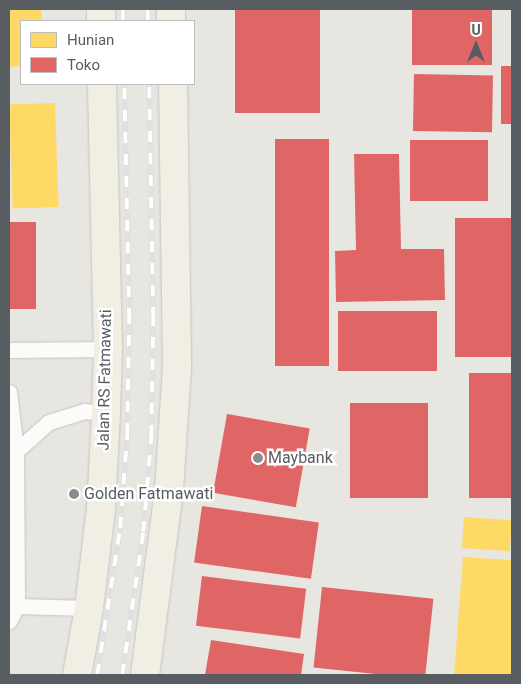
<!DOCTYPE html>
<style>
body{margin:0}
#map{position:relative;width:521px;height:684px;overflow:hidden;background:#e8e6e0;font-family:Roboto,sans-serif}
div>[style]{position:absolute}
.homes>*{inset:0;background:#ffd966;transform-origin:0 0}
.shops>*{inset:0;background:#e06666;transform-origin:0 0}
.roads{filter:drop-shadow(0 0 1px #c4c5c4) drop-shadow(0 0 1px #c4c5c4)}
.service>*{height:15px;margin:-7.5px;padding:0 7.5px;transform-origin:7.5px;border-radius:7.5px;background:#fcfbfa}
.primary>*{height:28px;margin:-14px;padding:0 14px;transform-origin:14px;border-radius:14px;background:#f1eee4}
.rail>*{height:5.5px;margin-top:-2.75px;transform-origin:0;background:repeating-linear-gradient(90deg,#fff 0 11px,#e0e1e0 0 22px);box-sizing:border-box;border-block:1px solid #e0e1e0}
.dots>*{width:14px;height:14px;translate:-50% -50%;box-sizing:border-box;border:2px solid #fff;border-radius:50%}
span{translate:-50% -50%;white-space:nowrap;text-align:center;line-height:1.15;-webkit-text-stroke:5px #fff;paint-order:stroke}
.street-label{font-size:16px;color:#575d61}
.poi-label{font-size:16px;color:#575d61}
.left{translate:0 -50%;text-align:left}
.frame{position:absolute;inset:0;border:10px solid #575d61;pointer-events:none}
.legend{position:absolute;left:20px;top:20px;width:175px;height:65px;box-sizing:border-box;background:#fff;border:1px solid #bcbec0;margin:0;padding:6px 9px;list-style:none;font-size:15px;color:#575d61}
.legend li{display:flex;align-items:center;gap:10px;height:25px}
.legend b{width:25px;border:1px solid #bcbec0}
.north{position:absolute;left:451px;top:20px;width:50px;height:50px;-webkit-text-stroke:4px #fff;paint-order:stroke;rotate:0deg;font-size:14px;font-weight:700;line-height:20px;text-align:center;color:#575d61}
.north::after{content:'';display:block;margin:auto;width:18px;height:22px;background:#575d61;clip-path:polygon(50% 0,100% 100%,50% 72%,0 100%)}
</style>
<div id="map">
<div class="homes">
<i style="clip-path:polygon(9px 9px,41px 9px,42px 21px,21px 21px,21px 66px,9px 67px)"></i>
<i style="left:55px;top:103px;width:104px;height:46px;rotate:88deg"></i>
<i style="left:464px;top:517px;width:48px;height:31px;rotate:4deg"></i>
<i style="clip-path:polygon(463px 557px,512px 560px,512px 675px,454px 675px)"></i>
</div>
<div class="shops">
<i style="left:235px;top:9px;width:85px;height:104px"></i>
<i style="left:412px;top:9px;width:80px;height:56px"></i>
<i style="left:501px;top:66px;width:11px;height:58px"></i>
<i style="left:414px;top:74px;width:79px;height:57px;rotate:1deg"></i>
<i style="left:275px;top:139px;width:54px;height:227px"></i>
<i style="left:410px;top:140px;width:78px;height:61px"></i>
<i style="clip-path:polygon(354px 154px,399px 154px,401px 249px,444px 249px,445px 300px,336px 302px,335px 251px,356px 250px)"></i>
<i style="left:512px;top:218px;width:139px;height:57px;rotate:90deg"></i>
<i style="left:9px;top:222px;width:27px;height:87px"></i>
<i style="left:338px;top:311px;width:99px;height:60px"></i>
<i style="left:469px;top:373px;width:43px;height:125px"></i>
<i style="left:350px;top:403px;width:78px;height:95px"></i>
<i style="left:227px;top:414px;width:84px;height:80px;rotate:10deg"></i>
<i style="left:202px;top:506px;width:118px;height:57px;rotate:8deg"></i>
<i style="left:202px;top:576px;width:105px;height:50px;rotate:7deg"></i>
<i style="left:322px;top:587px;width:112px;height:81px;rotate:6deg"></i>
<i style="clip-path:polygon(211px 640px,304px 654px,301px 675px,205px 675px)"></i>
</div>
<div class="roads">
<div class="service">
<i style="left:9px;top:350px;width:99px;rotate:-0.6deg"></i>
<i style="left:9px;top:392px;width:59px;rotate:83.2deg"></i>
<i style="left:16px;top:451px;width:155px;rotate:89.6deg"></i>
<i style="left:17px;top:606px;width:17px;rotate:118deg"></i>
<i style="left:16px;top:451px;width:44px;rotate:-41.3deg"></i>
<i style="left:49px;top:422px;width:37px;rotate:-17deg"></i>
<i style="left:84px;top:411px;width:22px;rotate:5deg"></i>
<i style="left:17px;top:606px;width:72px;rotate:1.6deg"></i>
</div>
<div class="primary">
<i style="left:101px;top:9px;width:12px;rotate:90deg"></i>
<i style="left:171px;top:9px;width:12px;rotate:90deg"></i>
<i style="left:77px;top:675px;width:68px;rotate:-79.8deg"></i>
<i style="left:89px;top:608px;width:100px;rotate:-83.1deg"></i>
<i style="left:101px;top:509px;width:96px;rotate:-87deg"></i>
<i style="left:106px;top:413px;width:64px;rotate:-88.2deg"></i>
<i style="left:108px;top:349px;width:265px;rotate:-91.3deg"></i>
<i style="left:145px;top:675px;width:187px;rotate:-82.6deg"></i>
<i style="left:169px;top:490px;width:125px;rotate:-86.3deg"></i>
<i style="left:177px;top:365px;width:281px;rotate:-90.8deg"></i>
</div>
</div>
<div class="rail">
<i style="left:123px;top:9px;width:12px;rotate:90deg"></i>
<i style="left:148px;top:9px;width:12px;rotate:90deg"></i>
<i style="left:97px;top:675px;width:149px;rotate:-81.1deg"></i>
<i style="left:120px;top:528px;width:94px;rotate:-85.7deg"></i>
<i style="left:127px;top:434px;width:115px;rotate:-89deg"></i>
<i style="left:129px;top:319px;width:235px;rotate:-91.2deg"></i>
<i style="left:122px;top:675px;width:145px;rotate:-81.6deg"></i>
<i style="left:143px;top:532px;width:96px;rotate:-85.2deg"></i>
<i style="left:151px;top:436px;width:118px;rotate:-89deg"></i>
<i style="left:153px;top:318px;width:234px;rotate:-91deg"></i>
</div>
<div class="dots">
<i style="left:258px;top:458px;background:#8a8d8d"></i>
<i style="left:74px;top:494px;background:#8a8d8d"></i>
</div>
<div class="street-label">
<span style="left:105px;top:380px;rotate:-89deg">Jalan RS Fatmawati</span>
</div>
<div class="poi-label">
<span class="left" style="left:268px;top:458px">Maybank</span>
<span class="left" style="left:84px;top:494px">Golden Fatmawati</span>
</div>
<div class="frame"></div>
<ul class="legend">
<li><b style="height:14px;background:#ffd966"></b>Hunian</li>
<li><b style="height:14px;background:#e06666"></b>Toko</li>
</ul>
<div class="north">U</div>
</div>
